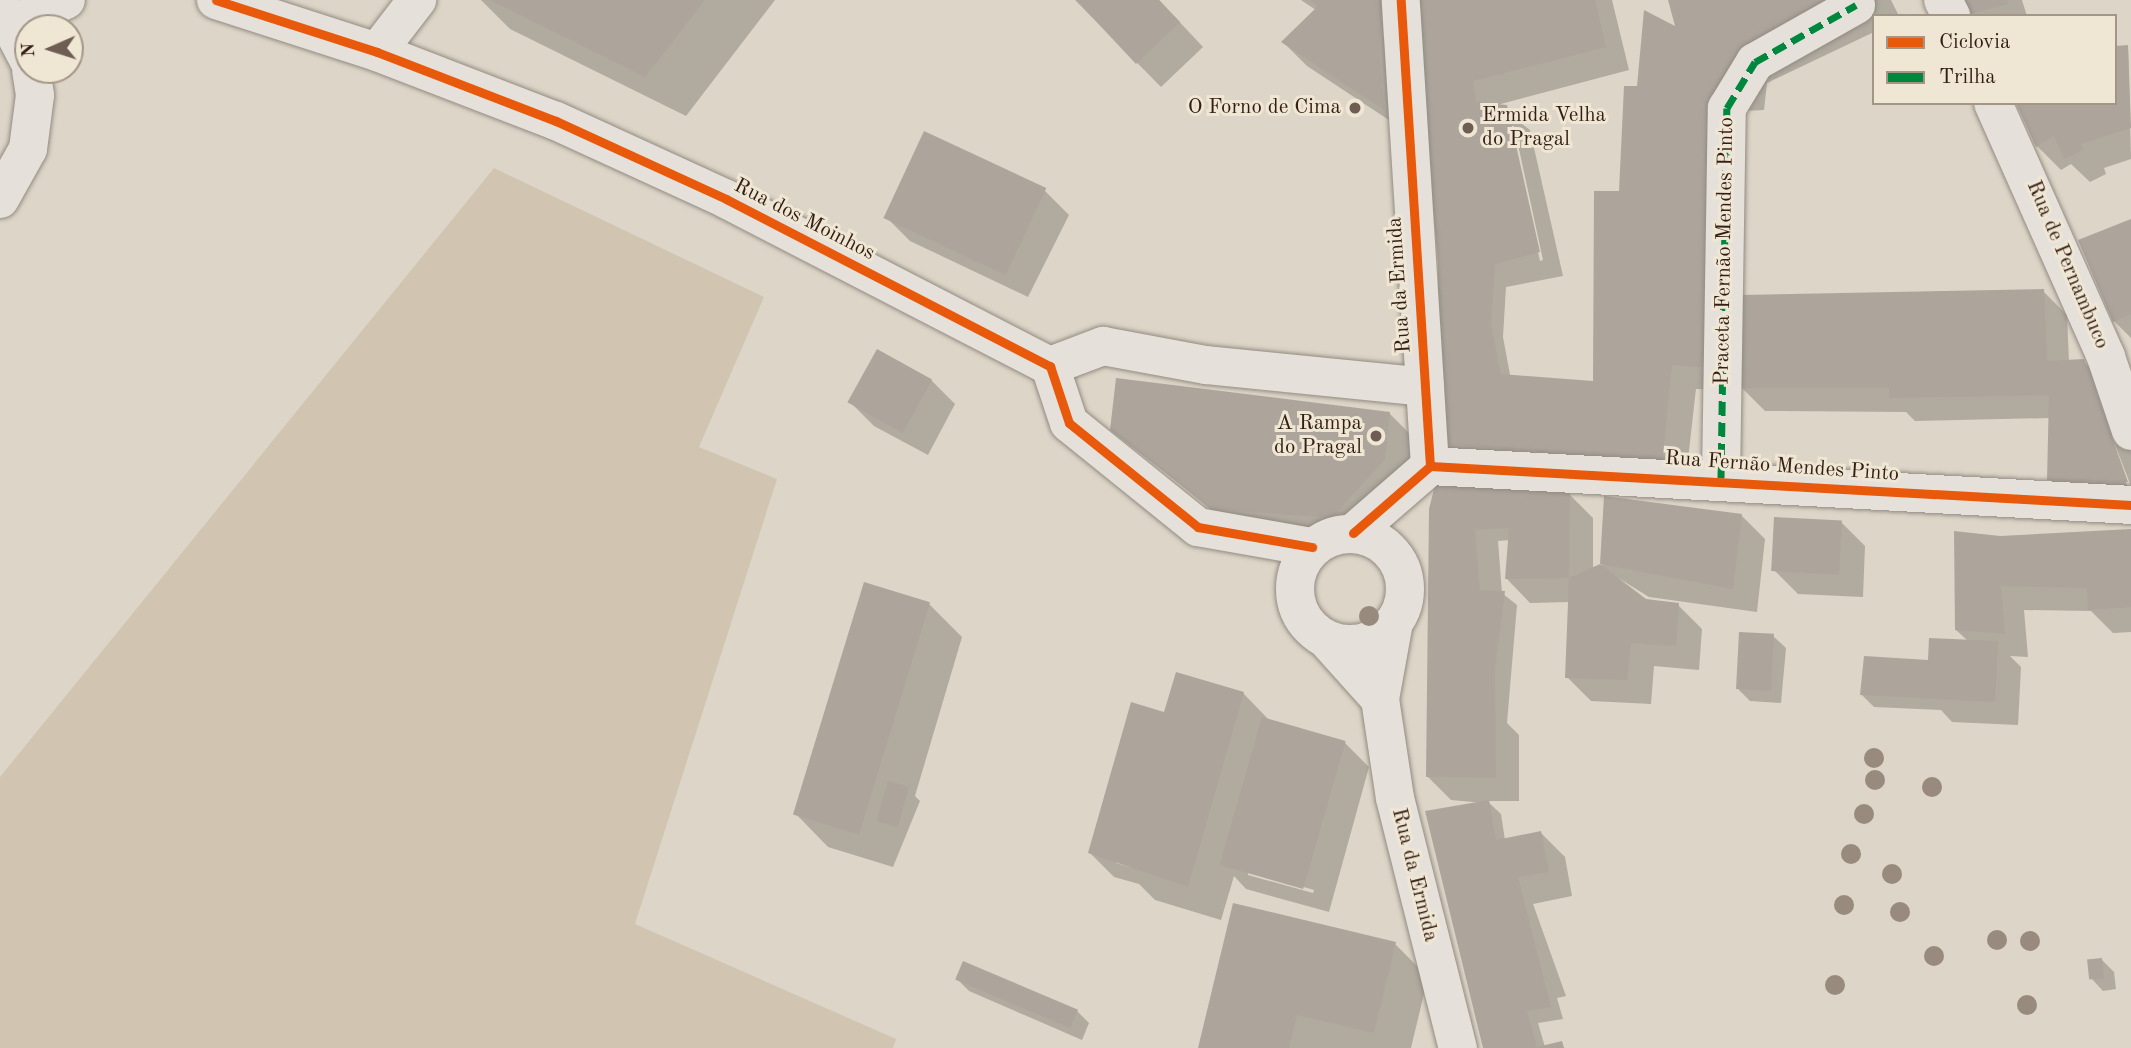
<!DOCTYPE html>
<meta charset="utf-8">
<style>
body{margin:0}
#map{position:relative;width:2131px;height:1048px;overflow:hidden;background:#ddd5c7;font-family:"Old Standard TT",serif}
div>[style]{position:absolute}
.green>*{inset:0;background:#d1c5b2}
.shadow>*{inset:0;background:#0003}
.building>*{inset:0;background:#ada59c;transform-origin:0 0}
.roads{filter:drop-shadow(0 0 2px #928b82) drop-shadow(0 0 2px #928b82)}
.minor>*{height:38px;margin:-19px;padding:0 19px;transform-origin:19px;border-radius:19px;background:#e5e1da}
.minor>.ring{margin:-19px;padding:0;box-sizing:content-box;background:none;border:38px solid #e5e1da;border-radius:50%}
.quiet>*{height:7px;margin-top:-3.5px;transform-origin:0;background:repeating-linear-gradient(90deg,#00873e 0 14px,transparent 0 21px)}
.cycleway>*{height:9px;margin:-4.5px;padding:0 4.5px;transform-origin:4.5px;border-radius:4.5px;background:#e8590c}
.trees>*{width:20px;height:20px;margin:-10px;border-radius:50%;background:#988a7c}
.dots>*{width:19px;height:19px;translate:-50% -50%;box-sizing:border-box;border:4px solid #efe6d4;border-radius:50%}
span{translate:-50% -50%;white-space:nowrap;text-align:center;line-height:1.15;-webkit-text-stroke:6px #efe6d4;paint-order:stroke}
.poi-label{font-size:21px;color:#331d14}
.right{translate:-100% -50%;text-align:right}
.left{translate:0 -50%;text-align:left}
.street-label{font-size:21px;color:#331d14}
.legend{position:absolute;left:1872px;top:14px;width:245px;height:91px;box-sizing:border-box;background:#efe6d4;border:2px solid #a49687;margin:0;padding:9px 12px;list-style:none;font-size:21px;color:#331d14}
.legend li{display:flex;align-items:center;gap:14px;height:35px}
.legend b{width:35px;border:2px solid #a49687}
.north{position:absolute;left:14px;top:14px;width:70px;height:70px;box-sizing:border-box;background:#efe6d4;border:2px solid #a49687;border-radius:50%;rotate:267deg;font-size:19px;font-weight:700;line-height:28px;text-align:center;color:#331d14}
.north::after{content:'';display:block;margin:auto;width:24px;height:32px;background:#6e5d53;clip-path:polygon(50% 0,100% 100%,50% 72%,0 100%)}
</style>
<div id="map">
<div class="green">
<i style="clip-path:polygon(494px 168px,764px 297px,699px 447px,777px 479px,635px 924px,896px 1039px,893px 1048px,0 1048px,0 777px)"></i>
</div>
<div class="shadow">
<i style="clip-path:polygon(481px 0,775px 0,686px 116px,510px 29px)"></i>
<i style="clip-path:polygon(1075px 0,1159px 0,1203px 47px,1161px 87px)"></i>
<i style="clip-path:polygon(evenodd,1301px 0,1612px 0,1629px 70px,1497px 105px,1530px 130px,1563px 276px,1506px 287px,1503px 337px,1511px 380px,1595px 383px,1639px 88px,1678px 29px,1670px 0,1891px 0,1899px 16px,1874px 16px,1874px 32px,1767px 83px,1764px 110px,1744px 111px,1728px 390px,1696px 389px,1685px 486px,1465px 467px,1441px 443px,1439px 261px,1415px 4px,1407px 132px,1307px 66px,1283px 42px,1316px 10px,1301px 0,1510px 126px,1514px 126px,1543px 260px,1540px 261px,1510px 126px)"></i>
<i style="clip-path:polygon(1959px 0,2022px 0,2027px 16px,1964px 16px)"></i>
<i style="clip-path:polygon(2128px 47px,2131px 159px,2104px 168px,2106px 174px,2090px 182px,2071px 164px,2061px 170px,2037px 146px,2018px 103px,2115px 103px)"></i>
<i style="clip-path:polygon(925px 134px,1045px 191px,1069px 215px,1028px 297px,910px 241px,886px 217px)"></i>
<i style="clip-path:polygon(2131px 221px,2131px 338px,2114px 321px)"></i>
<i style="clip-path:polygon(2043px 291px,2067px 315px,2069px 362px,2083px 361px,2107px 385px,2131px 451px,2131px 486px,2091px 383px,2129px 491px,2073px 503px,2049px 479px,2050px 418px,1915px 421px,1906px 412px,1765px 411px,1741px 387px)"></i>
<i style="clip-path:polygon(931px 380px,955px 404px,928px 455px,874px 426px,850px 402px)"></i>
<i style="clip-path:polygon(1389px 413px,1413px 437px,1408px 484px,1356px 541px,1238px 532px,1112px 429px)"></i>
<i style="clip-path:polygon(1569px 494px,1593px 518px,1593px 569px,1602px 565px,1605px 498px,1741px 515px,1765px 539px,1757px 612px,1649px 597px,1615px 576px,1646px 601px,1678px 605px,1702px 629px,1699px 670px,1654px 666px,1651px 704px,1591px 701px,1567px 677px,1570px 602px,1530px 603px,1507px 579px,1510px 540px,1498px 541px,1502px 593px,1517px 605px,1507px 723px,1519px 735px,1519px 801px,1487px 801px,1501px 814px,1505px 840px,1541px 833px,1565px 857px,1572px 896px,1533px 904px,1566px 996px,1557px 998px,1563px 1019px,1538px 1023px,1545px 1047px,1567px 1048px,1485px 1048px,1427px 812px,1484px 803px,1451px 800px,1427px 776px,1431px 509px)"></i>
<i style="clip-path:polygon(1841px 522px,1865px 546px,1863px 597px,1798px 594px,1774px 570px)"></i>
<i style="clip-path:polygon(2131px 531px,2131px 632px,2113px 633px,2091px 611px,2024px 610px,2028px 657px,2010px 656px,2021px 667px,2018px 725px,1952px 722px,1941px 710px,1874px 707px,1862px 695px,1968px 641px,1956px 630px,2000px 538px)"></i>
<i style="clip-path:polygon(929px 604px,962px 637px,915px 796px,920px 801px,893px 867px,828px 847px,795px 813px)"></i>
<i style="clip-path:polygon(1773px 636px,1786px 648px,1781px 703px,1750px 701px,1738px 689px)"></i>
<i style="clip-path:polygon(evenodd,1243px 693px,1271px 722px,1345px 743px,1369px 767px,1329px 912px,1246px 889px,1234px 876px,1221px 920px,1155px 900px,1139px 884px,1114px 877px,1090px 853px,1165px 716px,1243px 693px,1116px 860px,1130px 864px,1129px 867px,1116px 863px,1116px 860px,1243px 693px,1248px 871px,1314px 890px,1313px 893px,1248px 875px,1248px 871px)"></i>
<i style="clip-path:polygon(1395px 944px,1428px 977px,1411px 1048px,1199px 1048px)"></i>
<i style="clip-path:polygon(2102px 960px,2114px 972px,2116px 989px,2103px 991px,2091px 978px)"></i>
<i style="clip-path:polygon(957px 979px,1077px 1011px,1089px 1023px,1082px 1040px,969px 991px)"></i>
</div>
<div class="building">
<i style="clip-path:polygon(490px 0,705px 0,645px 77px)"></i>
<i style="clip-path:polygon(1076px 0,1159px 0,1180px 22px,1136px 64px)"></i>
<i style="clip-path:polygon(1310px 0,1384px 0,1379px 47px,1384px 110px,1281px 42px,1318px 6px)"></i>
<i style="clip-path:polygon(1413px 0,1595px 0,1606px 47px,1473px 81px,1476px 102px,1507px 105px,1540px 252px,1495px 264px,1491px 324px,1501px 374px,1593px 381px,1594px 191px,1619px 191px,1624px 86px,1637px 86px,1644px 10px,1675px 26px,1668px 0,1867px 0,1744px 59px,1704px 367px,1672px 365px,1662px 462px,1439px 443px,1438px 262px)"></i>
<i style="clip-path:polygon(1957px 0,2007px 0,2009px 4px,1962px 16px)"></i>
<i style="clip-path:polygon(2128px 45px,2131px 128px,2081px 144px,2083px 150px,2064px 159px,2054px 136px,2036px 147px,2016px 103px,2115px 103px,2115px 46px)"></i>
<i style="left:924px;top:131px;width:135px;height:96px;rotate:25deg"></i>
<i style="clip-path:polygon(2131px 219px,2131px 314px,2113px 322px,2078px 240px)"></i>
<i style="clip-path:polygon(2044px 289px,2047px 361px,2084px 359px,2128px 482px,2047px 480px,2049px 395px,1889px 398px,1889px 388px,1739px 388px,1739px 295px)"></i>
<i style="left:877px;top:349px;width:63px;height:61px;rotate:29deg"></i>
<i style="clip-path:polygon(1116px 378px,1390px 412px,1385px 459px,1332px 518px,1212px 509px,1110px 430px)"></i>
<i style="clip-path:polygon(1437px 477px,1570px 492px,1569px 578px,1505px 579px,1509px 528px,1475px 530px,1480px 590px,1505px 591px,1495px 668px,1496px 778px,1426px 777px,1429px 509px)"></i>
<i style="clip-path:polygon(1604px 496px,1742px 514px,1733px 589px,1600px 564px,1646px 599px,1679px 603px,1676px 646px,1631px 643px,1627px 680px,1565px 678px,1569px 578px,1600px 564px)"></i>
<i style="left:1774px;top:517px;width:68px;height:54px;rotate:3deg"></i>
<i style="clip-path:polygon(2131px 529px,2131px 607px,2088px 610px,2087px 588px,2001px 586px,2005px 634px,1955px 630px,1954px 531px,2000px 536px)"></i>
<i style="left:864px;top:582px;width:69px;height:243px;rotate:17deg"></i>
<i style="left:1739px;top:632px;width:35px;height:57px;rotate:3deg"></i>
<i style="clip-path:polygon(1929px 638px,1998px 641px,1995px 702px,1860px 695px,1864px 656px,1928px 660px)"></i>
<i style="clip-path:polygon(1176px 672px,1244px 692px,1188px 887px,1088px 853px,1131px 702px,1164px 712px)"></i>
<i style="left:1262px;top:717px;width:87px;height:154px;rotate:16deg"></i>
<i style="left:888px;top:781px;width:22px;height:42px;rotate:16deg"></i>
<i style="clip-path:polygon(1489px 800px,1496px 840px,1541px 831px,1549px 872px,1518px 877px,1551px 1007px,1527px 1011px,1537px 1047px,1562px 1041px,1564px 1048px,1483px 1048px,1425px 811px)"></i>
<i style="clip-path:polygon(1233px 903px,1396px 942px,1374px 1033px,1297px 1015px,1289px 1048px,1198px 1048px)"></i>
<i style="left:2102px;top:958px;width:20px;height:15px;rotate:84deg"></i>
<i style="left:963px;top:961px;width:125px;height:20px;rotate:23deg"></i>
</div>
<div class="roads">
<div class="minor">
<i style="left:216px;top:0;width:169px;rotate:17.9deg"></i>
<i style="left:377px;top:52px;width:192px;rotate:21.1deg"></i>
<i style="left:556px;top:121px;width:187px;rotate:24.6deg"></i>
<i style="left:726px;top:199px;width:365px;rotate:27.3deg"></i>
<i style="left:1050px;top:366px;width:60px;rotate:71.6deg"></i>
<i style="left:1069px;top:423px;width:166px;rotate:38.9deg"></i>
<i style="left:1198px;top:527px;width:116px;rotate:10deg"></i>
<i style="left:1943px;top:0;width:18px;rotate:63deg"></i>
<i style="left:0;top:5px;width:61px;rotate:62.6deg"></i>
<i style="left:13px;top:24px;width:58px;rotate:-24.4deg"></i>
<i style="left:377px;top:52px;width:66px;rotate:-52.4deg"></i>
<i style="left:1993px;top:103px;width:278px;rotate:66deg"></i>
<i style="left:2106px;top:357px;width:78px;rotate:71.3deg"></i>
<i style="left:0;top:199px;width:57px;rotate:-60.8deg"></i>
<i style="left:28px;top:149px;width:54px;rotate:-82.6deg"></i>
<i style="left:35px;top:95px;width:25px;rotate:-99deg"></i>
<i style="left:1050px;top:366px;width:57px;rotate:-20.7deg"></i>
<i style="left:1103px;top:346px;width:105px;rotate:10.5deg"></i>
<i style="left:1206px;top:365px;width:220px;rotate:5.7deg"></i>
<i style="left:1430px;top:466px;width:702px;rotate:3.18deg"></i>
<i style="left:1721px;top:478px;width:370px;rotate:-89.1deg"></i>
<i style="left:1727px;top:108px;width:54px;rotate:-58.7deg"></i>
<i style="left:1755px;top:62px;width:116px;rotate:-29.4deg"></i>
<i style="left:1353px;top:533px;width:102px;rotate:-41deg"></i>
<i style="left:1430px;top:466px;width:467px;rotate:-93.6deg"></i>
<i class="ring" style="left:1295px;top:534px;width:72px;height:72px"></i>
<i style="left:1327px;top:640px;width:79px;rotate:48.1deg"></i>
<i style="left:1380px;top:699px;width:78px;rotate:-79.7deg"></i>
<i style="left:1380px;top:699px;width:100px;rotate:81.4deg"></i>
<i style="left:1395px;top:798px;width:258px;rotate:75.9deg"></i>
</div>
</div>
<div class="quiet">
<i style="left:1721px;top:478px;width:370px;rotate:-89.1deg"></i>
<i style="left:1727px;top:108px;width:54px;rotate:-58.7deg"></i>
<i style="left:1755px;top:62px;width:116px;rotate:-29.4deg"></i>
</div>
<div class="cycleway">
<i style="left:216px;top:0;width:169px;rotate:17.9deg"></i>
<i style="left:377px;top:52px;width:192px;rotate:21.1deg"></i>
<i style="left:556px;top:121px;width:187px;rotate:24.6deg"></i>
<i style="left:726px;top:199px;width:365px;rotate:27.3deg"></i>
<i style="left:1050px;top:366px;width:60px;rotate:71.6deg"></i>
<i style="left:1069px;top:423px;width:166px;rotate:38.9deg"></i>
<i style="left:1198px;top:527px;width:116px;rotate:10deg"></i>
<i style="left:1430px;top:466px;width:702px;rotate:3.18deg"></i>
<i style="left:1353px;top:533px;width:102px;rotate:-41deg"></i>
<i style="left:1430px;top:466px;width:467px;rotate:-93.6deg"></i>
</div>
<div class="trees">
<i style="left:1369px;top:616px"></i>
<i style="left:1874px;top:758px"></i>
<i style="left:1875px;top:780px"></i>
<i style="left:1932px;top:787px"></i>
<i style="left:1864px;top:814px"></i>
<i style="left:1851px;top:854px"></i>
<i style="left:1892px;top:874px"></i>
<i style="left:1844px;top:905px"></i>
<i style="left:1900px;top:912px"></i>
<i style="left:1997px;top:940px"></i>
<i style="left:2030px;top:941px"></i>
<i style="left:1934px;top:956px"></i>
<i style="left:1835px;top:985px"></i>
<i style="left:2027px;top:1005px"></i>
</div>
<div class="dots">
<i style="left:1355px;top:108px;background:#6e5d53"></i>
<i style="left:1468px;top:128px;background:#6e5d53"></i>
<i style="left:1376px;top:436px;background:#6e5d53"></i>
</div>
<div class="poi-label">
<span class="right" style="left:1341px;top:108px">O Forno de Cima</span>
<span class="left" style="left:1482px;top:128px">Ermida Velha<br>do Pragal</span>
<span class="right" style="left:1362px;top:436px">A Rampa<br>do Pragal</span>
</div>
<div class="street-label">
<span style="left:804px;top:220px;rotate:27deg">Rua dos Moinhos</span>
<span style="left:1725px;top:251px;rotate:-89deg">Praceta Fernão Mendes Pinto</span>
<span style="left:2067px;top:265px;rotate:67deg">Rua de Pernambuco</span>
<span style="left:1400px;top:285px;rotate:-94deg">Rua da Ermida</span>
<span style="left:1782px;top:467px;rotate:4deg">Rua Fernão Mendes Pinto</span>
<span style="left:1414px;top:875px;rotate:76deg">Rua da Ermida</span>
</div>
<ul class="legend">
<li><b style="height:9px;background:#e8590c"></b>Ciclovia</li>
<li><b style="height:9px;background:#00873e"></b>Trilha</li>
</ul>
<div class="north">N</div>
</div>
